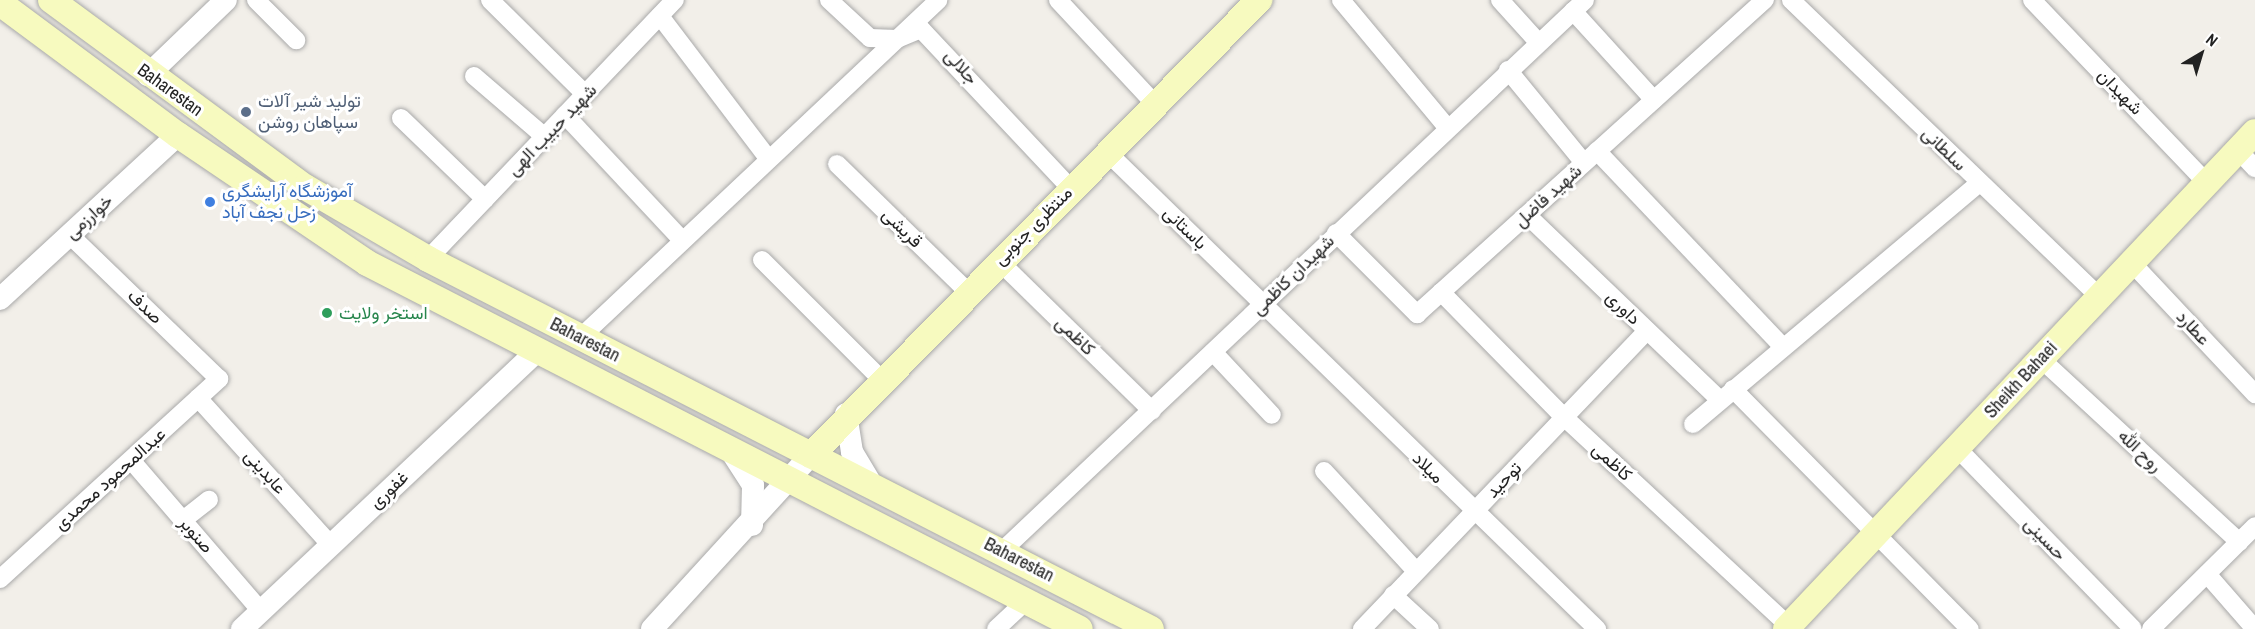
<!DOCTYPE html>
<meta charset="utf-8">
<style>
body{margin:0}
#map{position:relative;width:2255px;height:629px;overflow:hidden;background:#f2efe9;font-family:"Archivo Narrow",Vazirmatn,sans-serif}
div>[style]{position:absolute}
.roads{filter:drop-shadow(0 0 2px #a9a9a9) drop-shadow(0 0 2px #a9a9a9)}
.minor>*{height:18px;margin:-9px;padding:0 9px;transform-origin:9px;border-radius:9px;background:#fff}
.tertiary>*{height:22px;margin:-11px;padding:0 11px;transform-origin:11px;border-radius:11px;background:#fff}
.secondary>*{height:26px;margin:-13px;padding:0 13px;transform-origin:13px;border-radius:13px;background:#f7fabf}
.dots>*{width:16px;height:16px;translate:-50% -50%;box-sizing:border-box;border:3px solid #fff;border-radius:50%}
span{translate:-50% -50%;white-space:nowrap;text-align:center;line-height:1.15;-webkit-text-stroke:6px #fff;paint-order:stroke}
.street-label{font-size:18px;color:#222}
.service-label{font-size:18px;color:#4e5e75}
.left{translate:0 -50%;text-align:left}
.shop-label{font-size:18px;color:#366cbe}
.leisure-label{font-size:18px;color:#27864d}
.north{position:absolute;left:2171px;top:24px;width:60px;height:60px;-webkit-text-stroke:4px #fff;paint-order:stroke;rotate:38deg;font-size:16px;font-weight:700;line-height:24px;text-align:center;color:#222}
.north::after{content:'';display:block;margin:auto;width:21px;height:27px;background:#222;clip-path:polygon(50% 0,100% 100%,50% 72%,0 100%)}
</style>
<div id="map">
<div class="roads">
<div class="minor">
<i style="left:256px;top:0;width:57px;rotate:45deg"></i>
<i style="left:490px;top:0;width:134px;rotate:44.7deg"></i>
<i style="left:829px;top:0;width:56px;rotate:42.8deg"></i>
<i style="left:870px;top:38px;width:27px;rotate:2deg"></i>
<i style="left:897px;top:39px;width:26px;rotate:-23deg"></i>
<i style="left:921px;top:29px;width:219px;rotate:46.8deg"></i>
<i style="left:1058px;top:0;width:142px;rotate:47deg"></i>
<i style="left:1341px;top:0;width:164px;rotate:50.2deg"></i>
<i style="left:1500px;top:0;width:57px;rotate:47.9deg"></i>
<i style="left:1791px;top:0;width:429px;rotate:43.9deg"></i>
<i style="left:2032px;top:0;width:253px;rotate:46.3deg"></i>
<i style="left:1573px;top:11px;width:120px;rotate:47.7deg"></i>
<i style="left:660px;top:16px;width:177px;rotate:52.8deg"></i>
<i style="left:1508px;top:70px;width:120px;rotate:50.7deg"></i>
<i style="left:474px;top:76px;width:94px;rotate:40.7deg"></i>
<i style="left:565px;top:115px;width:168px;rotate:46.9deg"></i>
<i style="left:401px;top:118px;width:117px;rotate:44deg"></i>
<i style="left:2238px;top:150px;width:25px;rotate:47deg"></i>
<i style="left:1597px;top:151px;width:270px;rotate:46.5deg"></i>
<i style="left:1107px;top:152px;width:684px;rotate:44.23deg"></i>
<i style="left:837px;top:164px;width:183px;rotate:44.3deg"></i>
<i style="left:1527px;top:215px;width:267px;rotate:43.8deg"></i>
<i style="left:1336px;top:233px;width:115px;rotate:45deg"></i>
<i style="left:1417px;top:314px;width:469px;rotate:-42.1deg"></i>
<i style="left:428px;top:259px;width:358px;rotate:-46.4deg"></i>
<i style="left:762px;top:260px;width:168px;rotate:45deg"></i>
<i style="left:999px;top:261px;width:214px;rotate:44.4deg"></i>
<i style="left:2132px;top:263px;width:180px;rotate:46.8deg"></i>
<i style="left:1441px;top:292px;width:175px;rotate:45.5deg"></i>
<i style="left:1564px;top:417px;width:307px;rotate:42.9deg"></i>
<i style="left:581px;top:337px;width:491px;rotate:-43.3deg"></i>
<i style="left:1213px;top:352px;width:86px;rotate:46.9deg"></i>
<i style="left:2041px;top:359px;width:270px;rotate:42.7deg"></i>
<i style="left:1733px;top:389px;width:337px;rotate:45.4deg"></i>
<i style="left:198px;top:398px;width:198px;rotate:47.9deg"></i>
<i style="left:1693px;top:424px;width:374px;rotate:-40.1deg"></i>
<i style="left:1957px;top:448px;width:252px;rotate:45.8deg"></i>
<i style="left:131px;top:460px;width:199px;rotate:49.3deg"></i>
<i style="left:1324px;top:471px;width:136px;rotate:47.4deg"></i>
<i style="left:183px;top:520px;width:33px;rotate:-38deg"></i>
<i style="left:1002px;top:551px;width:802px;rotate:-43.38deg"></i>
<i style="left:2207px;top:574px;width:73px;rotate:48.9deg"></i>
<i style="left:0;top:579px;width:297px;rotate:-42.4deg"></i>
<i style="left:219px;top:379px;width:207px;rotate:-136deg"></i>
<i style="left:1393px;top:595px;width:50px;rotate:42.6deg"></i>
<i style="left:996px;top:629px;width:41px;rotate:-43deg"></i>
<i style="left:1362px;top:629px;width:412px;rotate:-46.3deg"></i>
<i style="left:2151px;top:629px;width:146px;rotate:-44.7deg"></i>
</div>
<div class="tertiary">
<i style="left:148px;top:75px;width:108px;rotate:-43.9deg"></i>
<i style="left:0;top:299px;width:242px;rotate:-42.7deg"></i>
<i style="left:846px;top:414px;width:38px;rotate:81deg"></i>
<i style="left:852px;top:452px;width:39px;rotate:59deg"></i>
<i style="left:729px;top:448px;width:44px;rotate:57deg"></i>
<i style="left:753px;top:485px;width:40px;rotate:91.4deg"></i>
<i style="left:242px;top:629px;width:404px;rotate:-43.3deg"></i>
<i style="left:652px;top:629px;width:236px;rotate:-47.6deg"></i>
</div>
<div class="secondary">
<i style="left:51px;top:0;width:315px;rotate:36.4deg"></i>
<i style="left:305px;top:187px;width:143px;rotate:30.3deg"></i>
<i style="left:428px;top:259px;width:812px;rotate:27.1deg"></i>
<i style="left:0;top:3px;width:222px;rotate:36.6deg"></i>
<i style="left:178px;top:135px;width:228px;rotate:34.1deg"></i>
<i style="left:367px;top:263px;width:801px;rotate:27.17deg"></i>
<i style="left:811px;top:455px;width:639px;rotate:-45.44deg"></i>
<i style="left:1786px;top:629px;width:683px;rotate:-46.66deg"></i>
</div>
</div>
<div class="dots">
<i style="left:246px;top:112px;background:#5c6f8a"></i>
<i style="left:210px;top:202px;background:#3f7fe0"></i>
<i style="left:327px;top:313px;background:#2e9e5b"></i>
</div>
<div class="street-label">
<span style="left:961px;top:67px;rotate:48deg">جلالی</span>
<span style="left:170px;top:90px;rotate:36deg">Baharestan</span>
<span style="left:2120px;top:92px;rotate:46deg">شهیدان</span>
<span style="left:552px;top:130px;rotate:-46deg">شهید حبیب الهی</span>
<span style="left:1944px;top:149px;rotate:44deg">سلطانی</span>
<span style="left:1548px;top:196px;rotate:-42deg">شهید فاضل</span>
<span style="left:89px;top:217px;rotate:-42deg">خوارزمی</span>
<span style="left:1033px;top:226px;rotate:-45deg">منتظری جنوبی</span>
<span style="left:902px;top:228px;rotate:44deg">قریشی</span>
<span style="left:1185px;top:228px;rotate:44deg">باستانی</span>
<span style="left:1293px;top:275px;rotate:-44deg">شهیدان کاظمی</span>
<span style="left:145px;top:307px;rotate:44deg">صدف</span>
<span style="left:1623px;top:308px;rotate:44deg">داوری</span>
<span style="left:2193px;top:328px;rotate:47deg">عطارد</span>
<span style="left:1075px;top:336px;rotate:44deg">کاظمی</span>
<span style="left:585px;top:340px;rotate:27deg">Baharestan</span>
<span style="left:2021px;top:380px;rotate:-47deg">Sheikh Bahaei</span>
<span style="left:2140px;top:451px;rotate:43deg">روح الله</span>
<span style="left:1612px;top:462px;rotate:43deg">کاظمی</span>
<span style="left:1428px;top:468px;rotate:45deg">میلاد</span>
<span style="left:265px;top:472px;rotate:48deg">عابدینی</span>
<span style="left:110px;top:479px;rotate:-42deg">عبدالمحمود محمدی</span>
<span style="left:1504px;top:480px;rotate:-46deg">توحید</span>
<span style="left:389px;top:490px;rotate:-43deg">غفوری</span>
<span style="left:196px;top:535px;rotate:49deg">صنوبر</span>
<span style="left:2045px;top:539px;rotate:46deg">حسینی</span>
<span style="left:1019px;top:560px;rotate:27deg">Baharestan</span>
</div>
<div class="service-label">
<span class="left" style="left:258px;top:112px">تولید شیر آلات<br>سپاهان روشن</span>
</div>
<div class="shop-label">
<span class="left" style="left:222px;top:202px">آموزشگاه آرایشگری<br>زحل نجف آباد</span>
</div>
<div class="leisure-label">
<span class="left" style="left:339px;top:313px">استخر ولایت</span>
</div>
<div class="north">N</div>
</div>
